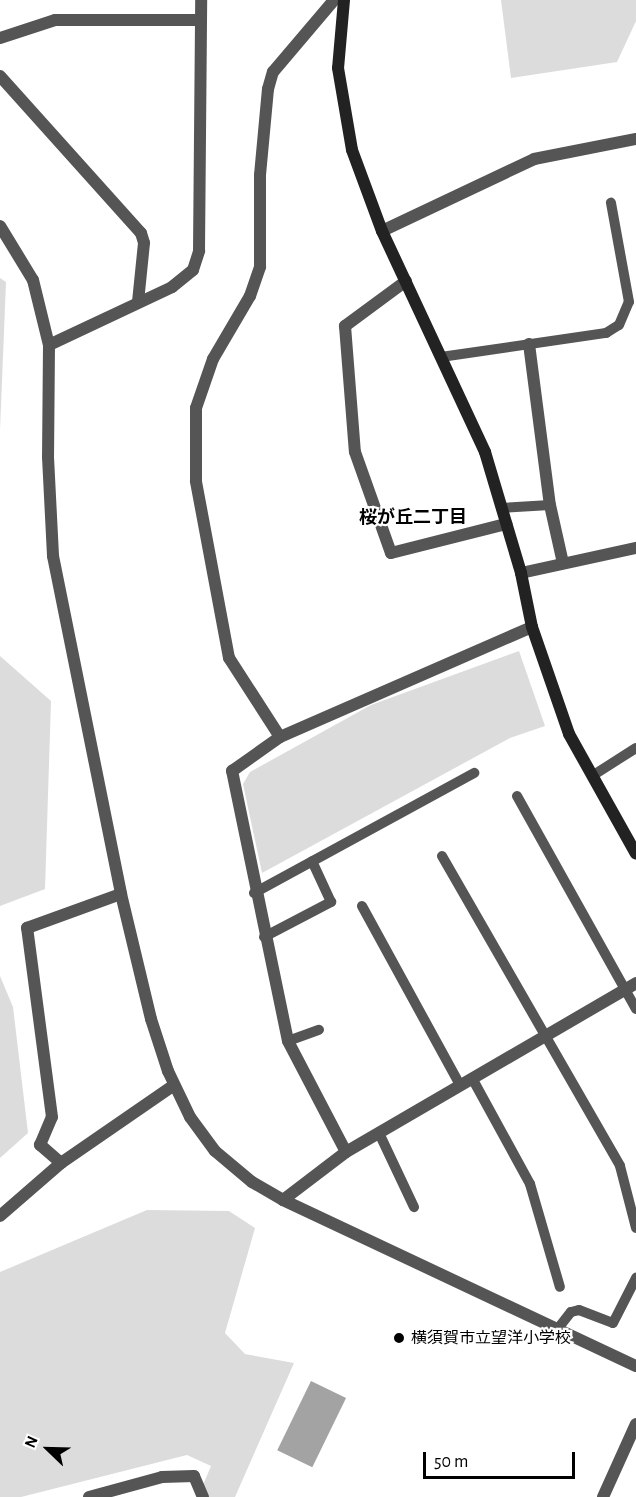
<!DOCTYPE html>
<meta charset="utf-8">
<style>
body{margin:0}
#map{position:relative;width:636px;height:1497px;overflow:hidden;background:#fff;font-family:"Alegreya Sans","Noto Sans JP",sans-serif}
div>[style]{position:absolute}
.green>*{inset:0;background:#dcdcdc}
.water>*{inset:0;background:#a3a3a3;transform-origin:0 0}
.lane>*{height:10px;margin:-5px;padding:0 5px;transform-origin:5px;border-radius:5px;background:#555}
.street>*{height:12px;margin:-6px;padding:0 6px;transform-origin:6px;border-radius:6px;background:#555}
.secondary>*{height:12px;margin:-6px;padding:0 6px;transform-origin:6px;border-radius:6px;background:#222}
.dots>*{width:16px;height:16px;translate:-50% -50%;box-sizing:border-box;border:3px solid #fff;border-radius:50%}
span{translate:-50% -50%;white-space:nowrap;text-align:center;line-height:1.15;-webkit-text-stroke:4.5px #fff;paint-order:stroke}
.poi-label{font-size:16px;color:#000}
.left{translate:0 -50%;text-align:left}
.neighbourhood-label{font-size:18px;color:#000;font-weight:700}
.north{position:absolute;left:18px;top:1419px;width:60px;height:60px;-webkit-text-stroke:4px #fff;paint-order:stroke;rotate:293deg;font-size:16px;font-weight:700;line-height:24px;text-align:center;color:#000}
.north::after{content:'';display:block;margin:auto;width:21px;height:27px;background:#000;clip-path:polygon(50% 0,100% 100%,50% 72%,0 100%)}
.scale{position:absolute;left:423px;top:1452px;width:152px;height:27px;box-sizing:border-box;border:3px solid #000;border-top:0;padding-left:8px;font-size:18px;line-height:21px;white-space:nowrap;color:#000;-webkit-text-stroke:4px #fff;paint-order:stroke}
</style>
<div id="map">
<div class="green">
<i style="clip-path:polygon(501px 0,636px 0,636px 21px,617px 62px,511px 78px)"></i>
<i style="clip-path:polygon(0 278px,6px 282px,0 430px)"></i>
<i style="clip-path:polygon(519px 651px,545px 726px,510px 738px,262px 873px,243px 784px,250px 772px,371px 705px)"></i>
<i style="clip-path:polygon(0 656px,51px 701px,45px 889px,0 906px)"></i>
<i style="clip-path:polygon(0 976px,13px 1007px,28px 1133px,0 1158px)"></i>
<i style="clip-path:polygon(147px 1210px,229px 1211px,255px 1228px,225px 1333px,245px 1354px,294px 1363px,235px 1497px,198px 1497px,211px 1466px,187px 1455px,21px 1497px,0 1497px,0 1272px)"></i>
</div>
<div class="water">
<i style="left:311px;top:1381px;width:39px;height:77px;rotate:26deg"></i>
</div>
<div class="lane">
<i style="left:441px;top:357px;width:167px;rotate:-8.3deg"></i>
<i style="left:606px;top:333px;width:15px;rotate:-32deg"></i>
<i style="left:619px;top:325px;width:25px;rotate:-67deg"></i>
<i style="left:629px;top:302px;width:101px;rotate:-100.3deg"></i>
<i style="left:501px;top:508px;width:49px;rotate:-3.5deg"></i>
<i style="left:592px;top:776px;width:52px;rotate:-32.5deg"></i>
<i style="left:517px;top:796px;width:244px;rotate:60.8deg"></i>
<i style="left:442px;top:856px;width:357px;rotate:60.1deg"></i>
<i style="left:620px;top:1166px;width:64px;rotate:75.5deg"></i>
<i style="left:254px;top:893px;width:251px;rotate:-28.6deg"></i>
<i style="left:362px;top:906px;width:204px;rotate:61.3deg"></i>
<i style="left:264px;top:937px;width:76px;rotate:-27.6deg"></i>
<i style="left:331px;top:902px;width:45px;rotate:-114.9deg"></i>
<i style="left:288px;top:1041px;width:33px;rotate:-20deg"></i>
<i style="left:472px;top:1078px;width:121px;rotate:61.3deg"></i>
<i style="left:530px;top:1184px;width:107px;rotate:73.8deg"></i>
<i style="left:379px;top:1133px;width:82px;rotate:64.7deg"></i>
<i style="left:556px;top:1331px;width:24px;rotate:-52deg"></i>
<i style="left:571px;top:1312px;width:8px;rotate:-14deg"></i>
<i style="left:579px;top:1310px;width:36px;rotate:21deg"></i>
<i style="left:613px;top:1323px;width:51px;rotate:-62.9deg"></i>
</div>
<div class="street">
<i style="left:0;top:38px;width:58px;rotate:-18.1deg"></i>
<i style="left:55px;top:20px;width:146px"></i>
<i style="left:0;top:76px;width:211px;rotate:48.1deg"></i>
<i style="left:141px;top:233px;width:10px;rotate:73deg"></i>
<i style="left:144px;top:243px;width:59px;rotate:95.8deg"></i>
<i style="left:0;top:226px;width:63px;rotate:58.6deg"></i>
<i style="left:33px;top:280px;width:67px;rotate:76.2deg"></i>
<i style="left:49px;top:345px;width:112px;rotate:90.5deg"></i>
<i style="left:48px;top:457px;width:99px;rotate:87.1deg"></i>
<i style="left:53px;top:556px;width:345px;rotate:78.6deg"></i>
<i style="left:121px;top:894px;width:129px;rotate:76.5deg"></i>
<i style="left:151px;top:1019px;width:55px;rotate:71.9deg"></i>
<i style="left:168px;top:1071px;width:51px;rotate:64.4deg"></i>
<i style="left:190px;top:1117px;width:42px;rotate:53.7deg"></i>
<i style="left:215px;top:1151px;width:48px;rotate:40deg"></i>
<i style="left:252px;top:1182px;width:36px;rotate:30deg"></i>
<i style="left:283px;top:1200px;width:390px;rotate:25.2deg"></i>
<i style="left:382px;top:231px;width:168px;rotate:-25.3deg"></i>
<i style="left:534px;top:159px;width:104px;rotate:-11.1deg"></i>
<i style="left:406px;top:281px;width:76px;rotate:143.6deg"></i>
<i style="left:345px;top:326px;width:126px;rotate:85.5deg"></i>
<i style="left:355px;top:452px;width:107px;rotate:70.4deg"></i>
<i style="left:391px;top:553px;width:119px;rotate:-14.2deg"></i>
<i style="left:529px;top:344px;width:162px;rotate:82.6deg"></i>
<i style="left:550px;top:505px;width:59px;rotate:77.4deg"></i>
<i style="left:49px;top:345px;width:136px;rotate:-25.2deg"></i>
<i style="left:172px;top:287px;width:27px;rotate:-39deg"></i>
<i style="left:193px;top:270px;width:20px;rotate:-72deg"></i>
<i style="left:199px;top:251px;width:251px;rotate:-89.5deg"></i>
<i style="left:521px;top:573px;width:118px;rotate:-12.3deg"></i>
<i style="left:280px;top:737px;width:94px;rotate:-122.8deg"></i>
<i style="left:229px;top:658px;width:180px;rotate:-100.6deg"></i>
<i style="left:196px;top:481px;width:73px;rotate:-90deg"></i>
<i style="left:196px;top:408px;width:52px;rotate:-70.9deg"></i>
<i style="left:213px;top:359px;width:73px;rotate:-59.6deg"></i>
<i style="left:250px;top:296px;width:31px;rotate:-71deg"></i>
<i style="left:260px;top:267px;width:92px;rotate:-90deg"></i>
<i style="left:260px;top:175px;width:86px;rotate:-84.7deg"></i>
<i style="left:268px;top:89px;width:18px;rotate:-74deg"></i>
<i style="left:273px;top:72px;width:94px;rotate:-49.7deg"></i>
<i style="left:346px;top:1152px;width:125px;rotate:-117.6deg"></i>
<i style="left:288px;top:1041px;width:276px;rotate:-101.7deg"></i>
<i style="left:232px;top:771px;width:59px;rotate:-35.3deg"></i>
<i style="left:280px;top:737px;width:275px;rotate:-23.6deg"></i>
<i style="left:61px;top:1163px;width:28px;rotate:-139deg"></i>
<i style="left:40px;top:1145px;width:30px;rotate:-67deg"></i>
<i style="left:52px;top:1117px;width:191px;rotate:-97.5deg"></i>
<i style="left:27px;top:928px;width:100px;rotate:-19.9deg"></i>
<i style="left:283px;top:1200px;width:79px;rotate:-37.3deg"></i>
<i style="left:346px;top:1152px;width:336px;rotate:-30.2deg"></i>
<i style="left:0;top:1216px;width:81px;rotate:-41deg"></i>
<i style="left:61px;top:1163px;width:137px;rotate:-34.6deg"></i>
<i style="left:89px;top:1497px;width:76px;rotate:-15.3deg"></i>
<i style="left:162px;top:1477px;width:32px;rotate:-2deg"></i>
<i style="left:194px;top:1476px;width:23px;rotate:67deg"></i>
<i style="left:603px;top:1497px;width:80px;rotate:-65.7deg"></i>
</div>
<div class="secondary">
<i style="left:344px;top:0;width:68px;rotate:95deg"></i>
<i style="left:338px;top:68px;width:83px;rotate:80.3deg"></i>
<i style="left:352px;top:150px;width:86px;rotate:69.7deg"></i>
<i style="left:382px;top:231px;width:244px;rotate:65deg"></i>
<i style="left:485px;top:452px;width:126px;rotate:73.4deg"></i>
<i style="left:521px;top:573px;width:55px;rotate:78.5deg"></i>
<i style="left:532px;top:627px;width:113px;rotate:70.9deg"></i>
<i style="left:569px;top:734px;width:137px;rotate:60.8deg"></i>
</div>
<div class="dots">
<i style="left:399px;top:1338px;background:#000"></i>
</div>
<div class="poi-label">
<span class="left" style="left:411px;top:1338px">横須賀市立望洋小学校</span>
</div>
<div class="neighbourhood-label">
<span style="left:413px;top:518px">桜が丘二丁目</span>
</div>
<div class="north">N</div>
<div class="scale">50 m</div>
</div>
